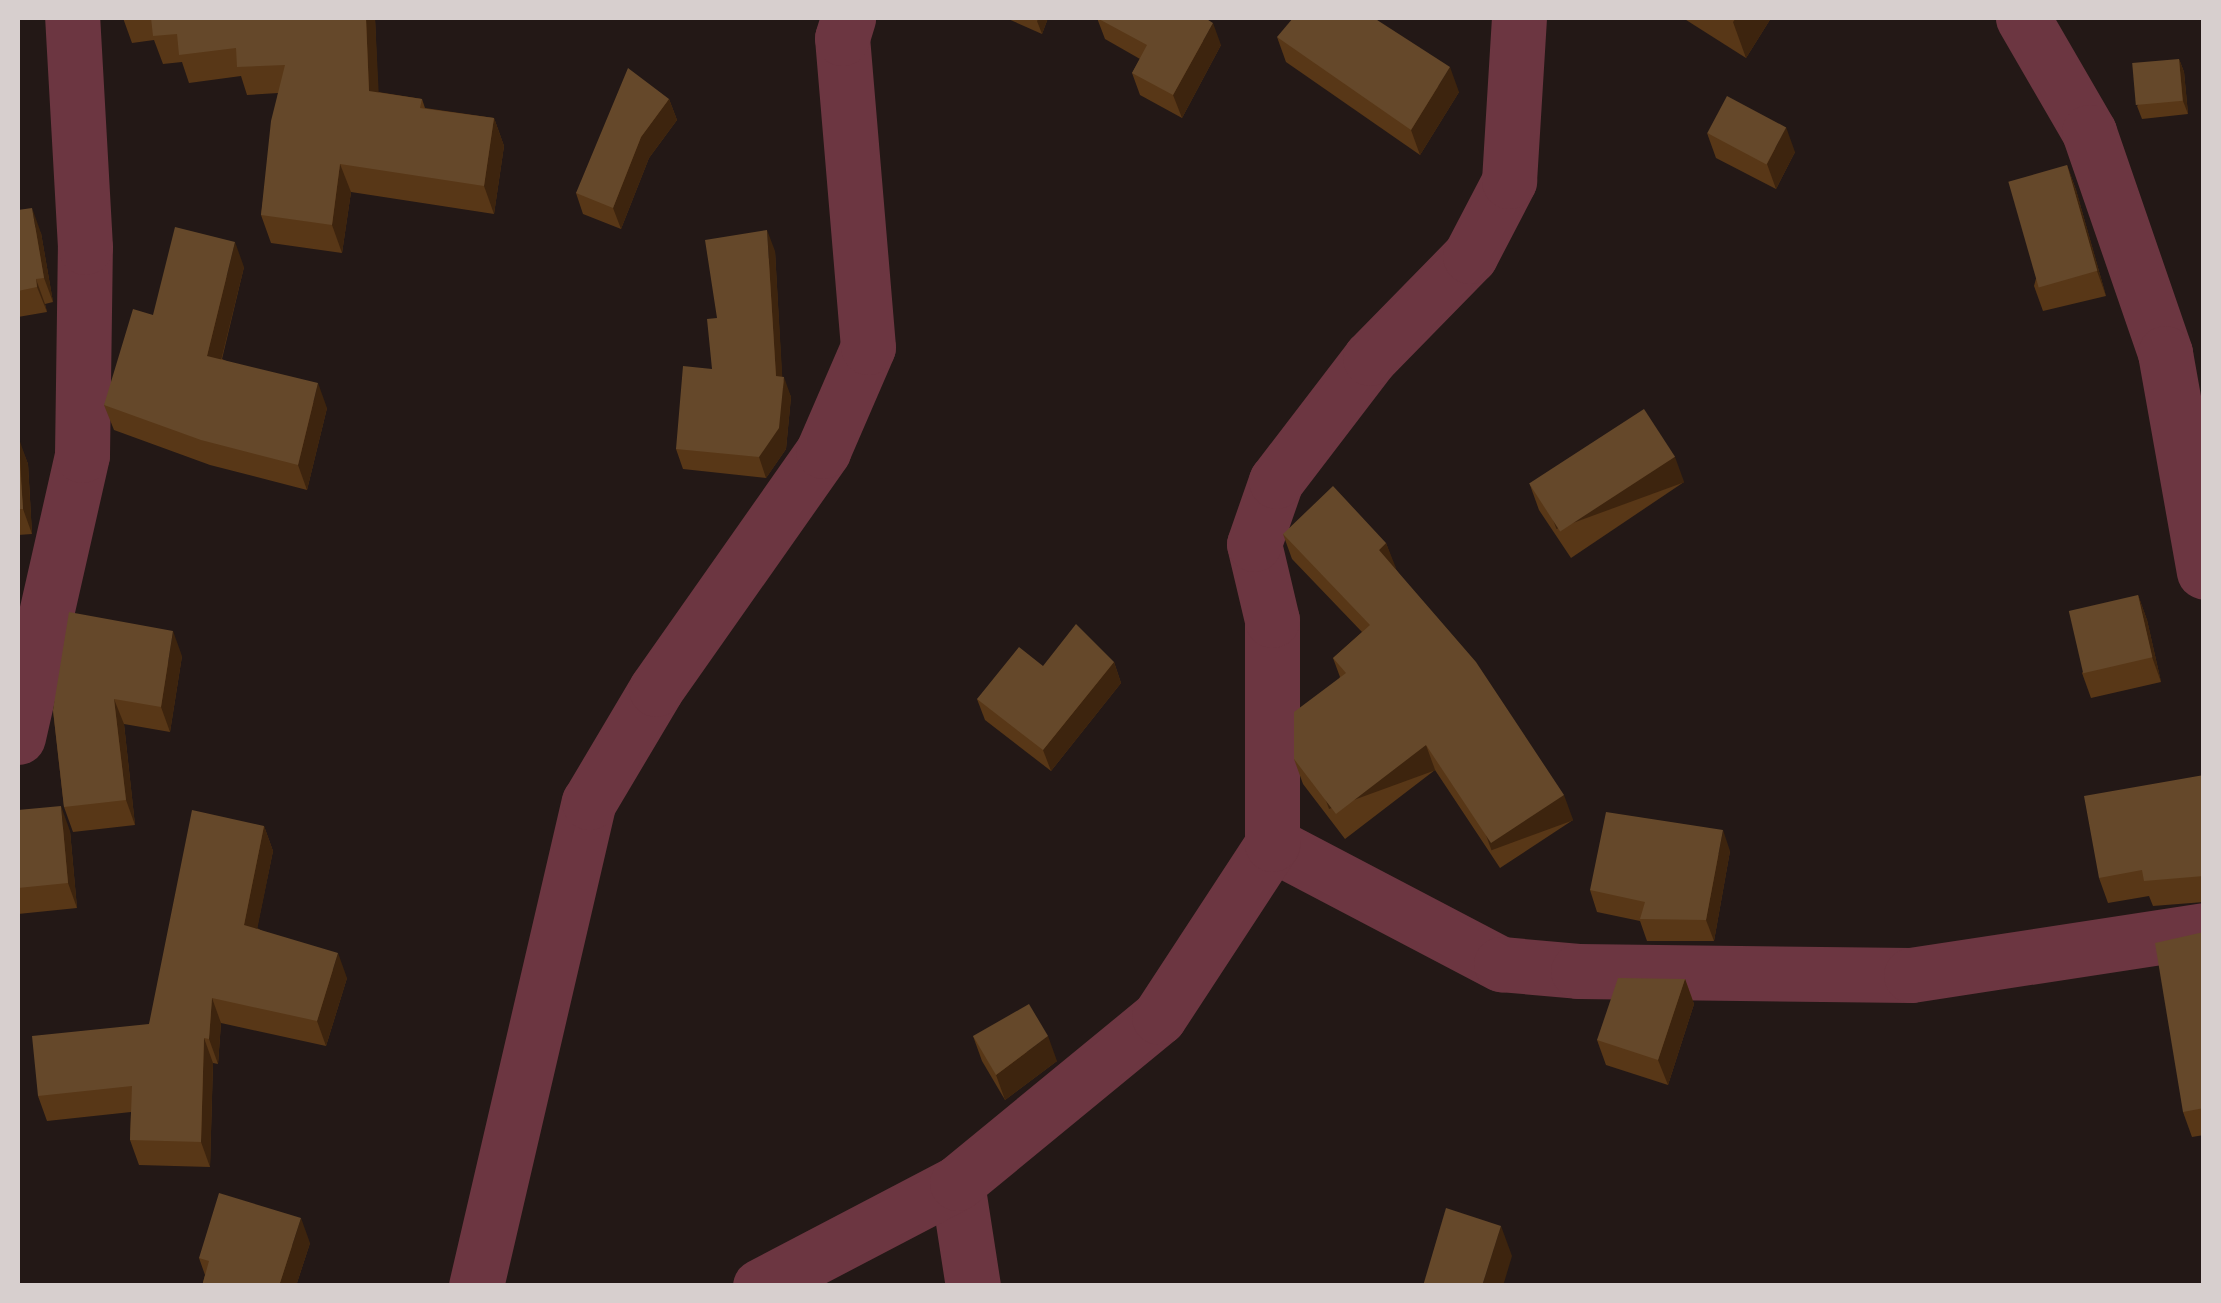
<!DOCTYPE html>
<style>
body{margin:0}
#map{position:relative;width:2221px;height:1303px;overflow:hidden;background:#231816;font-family:"IBM Plex Sans",sans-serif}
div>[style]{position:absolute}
.minor>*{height:55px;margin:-27.5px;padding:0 27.5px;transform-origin:27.5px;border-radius:27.5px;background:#6c3641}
.wall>*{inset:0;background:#583717}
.shaded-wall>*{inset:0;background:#3d240e;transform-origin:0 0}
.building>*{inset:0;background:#65482a;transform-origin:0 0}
span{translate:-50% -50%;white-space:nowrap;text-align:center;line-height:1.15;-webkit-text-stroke:10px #231816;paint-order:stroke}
.frame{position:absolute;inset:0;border:20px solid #d7cfce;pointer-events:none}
</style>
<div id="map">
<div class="minor">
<i style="left:2023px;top:18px;width:132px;rotate:59.9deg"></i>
<i style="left:2089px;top:132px;width:234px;rotate:71deg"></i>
<i style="left:2165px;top:353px;width:222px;rotate:79.9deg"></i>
<i style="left:18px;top:737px;width:289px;rotate:-77.2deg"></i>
<i style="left:82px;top:455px;width:208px;rotate:-89.2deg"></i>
<i style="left:85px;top:247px;width:229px;rotate:-93.2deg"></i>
<i style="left:1272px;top:844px;width:259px;rotate:27.7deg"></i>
<i style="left:1501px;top:964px;width:77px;rotate:5.2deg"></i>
<i style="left:1578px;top:971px;width:333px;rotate:0.7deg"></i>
<i style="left:1911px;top:975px;width:296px;rotate:-8.7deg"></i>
<i style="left:957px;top:1183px;width:104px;rotate:81.2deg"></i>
<i style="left:476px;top:1286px;width:497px;rotate:-76.9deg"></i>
<i style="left:589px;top:802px;width:131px;rotate:-59.3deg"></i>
<i style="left:656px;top:689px;width:291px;rotate:-54.9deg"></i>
<i style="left:823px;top:451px;width:113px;rotate:-66.6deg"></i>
<i style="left:868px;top:347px;width:310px;rotate:-94.8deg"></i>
<i style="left:842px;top:38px;width:21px;rotate:-73deg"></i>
<i style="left:760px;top:1286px;width:222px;rotate:-27.6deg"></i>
<i style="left:957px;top:1183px;width:261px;rotate:-39.4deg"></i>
<i style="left:1159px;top:1017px;width:207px;rotate:-56.8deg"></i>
<i style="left:1272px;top:844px;width:224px;rotate:-90deg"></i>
<i style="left:1272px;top:620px;width:78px;rotate:-103.3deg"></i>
<i style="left:1254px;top:544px;width:67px;rotate:-70.8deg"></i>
<i style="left:1276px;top:481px;width:155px;rotate:-52.6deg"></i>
<i style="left:1370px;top:358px;width:143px;rotate:-45.6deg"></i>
<i style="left:1470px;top:256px;width:85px;rotate:-62.5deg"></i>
<i style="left:1509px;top:181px;width:163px;rotate:-86.5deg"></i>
</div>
<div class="wall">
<i style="clip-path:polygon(123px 18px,375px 18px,378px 92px,422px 99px,425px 108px,494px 118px,504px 146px,494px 214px,351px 192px,342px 253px,271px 243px,261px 215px,278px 93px,247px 95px,241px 76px,189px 83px,182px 62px,163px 64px,154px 40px,132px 43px)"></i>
<i style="clip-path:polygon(1006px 18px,1048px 18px,1042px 34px)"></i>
<i style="clip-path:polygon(1097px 18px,1221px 45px,1182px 118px,1140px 95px,1132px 73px,1140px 59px,1105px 39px)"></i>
<i style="clip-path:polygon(1683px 18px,1771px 18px,1746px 58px)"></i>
<i style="clip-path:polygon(1277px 37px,1459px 92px,1420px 155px,1286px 62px)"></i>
<i style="clip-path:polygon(2179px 59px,2184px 72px,2188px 114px,2142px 119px,2137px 106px)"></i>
<i style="clip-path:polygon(669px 99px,677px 120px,649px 158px,621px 229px,583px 214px,576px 193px)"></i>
<i style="clip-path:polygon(1707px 133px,1795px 152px,1776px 189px,1716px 158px)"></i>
<i style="clip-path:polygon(2067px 165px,2076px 190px,2106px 296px,2043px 311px,2034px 286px)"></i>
<i style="clip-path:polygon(18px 210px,41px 233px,53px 302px,45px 304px,47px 312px,18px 317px)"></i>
<i style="clip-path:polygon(775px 251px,782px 377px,791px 397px,786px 449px,766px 478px,683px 469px,676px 449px,712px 369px,717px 318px)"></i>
<i style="clip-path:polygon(244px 267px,222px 359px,327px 408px,307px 490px,210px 465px,114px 430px,104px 405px,153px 315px)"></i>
<i style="clip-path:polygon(18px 439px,28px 464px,32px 534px,18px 535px)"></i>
<i style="clip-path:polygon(1684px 482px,1571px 558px,1539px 510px,1530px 485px)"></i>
<i style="clip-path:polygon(1283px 534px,1386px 543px,1395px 568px,1573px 820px,1500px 868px,1435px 770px,1345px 839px,1303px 784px,1294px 759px,1340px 677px,1333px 658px,1362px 632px,1292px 559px)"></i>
<i style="clip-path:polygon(2138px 595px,2147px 620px,2161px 682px,2091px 698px,2082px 673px)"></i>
<i style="clip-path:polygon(182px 656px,170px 732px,124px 724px,135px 825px,73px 832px,64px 807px,53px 710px)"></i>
<i style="clip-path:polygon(1114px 662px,1121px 683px,1051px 771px,985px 720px,977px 699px,1043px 666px)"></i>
<i style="clip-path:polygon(2204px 775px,2204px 902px,2153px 906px,2149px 896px,2108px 903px,2099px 878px)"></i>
<i style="clip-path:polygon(18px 810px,70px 831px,77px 908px,18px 914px)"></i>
<i style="clip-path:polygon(264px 826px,273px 851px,257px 928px,347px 978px,326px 1046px,221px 1023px,218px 1064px,213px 1063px,210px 1167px,139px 1165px,130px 1140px,131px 1112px,47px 1121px,38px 1096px,149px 1024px)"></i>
<i style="clip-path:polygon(1730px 851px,1714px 941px,1647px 941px,1640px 921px,1597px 912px,1590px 890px)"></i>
<i style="clip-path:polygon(2204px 932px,2204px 1135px,2192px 1137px,2183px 1112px)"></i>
<i style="clip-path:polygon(1685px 979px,1694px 1004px,1668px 1085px,1606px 1065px,1597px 1040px)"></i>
<i style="clip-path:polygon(973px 1036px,1057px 1061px,1005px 1100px,982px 1061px)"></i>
<i style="clip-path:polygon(310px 1243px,296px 1286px,202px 1286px,205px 1275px,199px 1258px)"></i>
</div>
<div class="shaded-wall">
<i style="clip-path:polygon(366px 18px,375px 18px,380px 119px,369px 91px)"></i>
<i style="clip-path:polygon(1039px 18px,1048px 18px,1042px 34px,1037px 21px)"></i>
<i style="clip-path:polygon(1736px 18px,1771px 18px,1746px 58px,1733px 22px)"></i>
<i style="clip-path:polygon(1213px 23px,1221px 45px,1182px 118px,1173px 95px)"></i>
<i style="clip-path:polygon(2179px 59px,2184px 72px,2188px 114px,2183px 101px)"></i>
<i style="clip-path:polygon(1450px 67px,1459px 92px,1420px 155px,1411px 130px)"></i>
<i style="clip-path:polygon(669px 99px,677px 120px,649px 158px,621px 229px,613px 208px,641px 137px)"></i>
<i style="clip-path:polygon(494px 118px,504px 146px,494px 214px,484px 186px)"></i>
<i style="clip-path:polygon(1786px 127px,1795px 152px,1776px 189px,1767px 164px)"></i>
<i style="clip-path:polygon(340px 164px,351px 192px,342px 253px,332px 225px)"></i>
<i style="clip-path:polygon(2067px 165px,2076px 190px,2106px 296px,2097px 271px)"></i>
<i style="clip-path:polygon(32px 208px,41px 233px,53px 302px,44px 278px)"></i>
<i style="clip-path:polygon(767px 230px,775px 251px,783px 389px,784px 377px,791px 397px,786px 449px,766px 478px,759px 457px,776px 376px)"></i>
<i style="clip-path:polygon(235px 242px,244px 267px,216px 381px,207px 356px)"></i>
<i style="clip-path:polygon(36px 279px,45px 304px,47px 312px,37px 287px)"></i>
<i style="clip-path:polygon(318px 383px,327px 408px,307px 490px,298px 465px)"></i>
<i style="clip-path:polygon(19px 439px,28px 464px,32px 534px,23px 509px)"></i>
<i style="left:1675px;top:457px;width:27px;height:136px;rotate:70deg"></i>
<i style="clip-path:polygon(1386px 543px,1396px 568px,1388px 575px,1379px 550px)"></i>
<i style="clip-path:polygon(2138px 595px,2147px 620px,2161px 682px,2152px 657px)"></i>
<i style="clip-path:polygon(173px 631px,182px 656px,170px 732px,161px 707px)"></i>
<i style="clip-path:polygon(1114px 662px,1121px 683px,1051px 771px,1043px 750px)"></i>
<i style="clip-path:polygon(114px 699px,124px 724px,135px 825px,126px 800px)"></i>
<i style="left:1426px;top:745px;width:27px;height:113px;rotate:70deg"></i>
<i style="left:1564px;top:795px;width:27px;height:87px;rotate:70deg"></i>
<i style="clip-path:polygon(61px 806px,70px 831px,77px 908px,68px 883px)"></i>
<i style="clip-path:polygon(264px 826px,273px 851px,253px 950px,244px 925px)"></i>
<i style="clip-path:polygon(1723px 830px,1730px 851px,1714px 941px,1706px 920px)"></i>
<i style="clip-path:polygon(338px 953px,347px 978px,326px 1046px,317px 1021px)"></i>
<i style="clip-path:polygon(1685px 979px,1694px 1004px,1668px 1085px,1658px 1060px)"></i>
<i style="clip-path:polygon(212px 998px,221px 1023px,218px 1064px,209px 1039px)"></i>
<i style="clip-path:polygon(1048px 1036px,1057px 1061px,1005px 1100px,996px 1075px)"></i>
<i style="clip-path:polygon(204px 1038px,213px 1063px,210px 1167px,201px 1142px)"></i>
<i style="clip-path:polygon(301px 1218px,310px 1243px,296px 1286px,279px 1286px)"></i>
<i style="clip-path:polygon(1501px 1226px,1512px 1256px,1503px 1286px,1482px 1286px)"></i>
</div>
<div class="building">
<i style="clip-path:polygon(151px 18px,366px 18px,369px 91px,422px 99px,420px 108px,494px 118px,484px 186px,340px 164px,332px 225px,261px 215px,271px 121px,285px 65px,237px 67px,236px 48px,179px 55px,177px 34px,153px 36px)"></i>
<i style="clip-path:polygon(1097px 18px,1205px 18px,1213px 23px,1173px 95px,1132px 73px,1147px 45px)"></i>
<i style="clip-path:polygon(1293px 18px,1374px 18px,1450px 67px,1411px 130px,1277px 37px)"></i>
<i style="left:2179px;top:59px;width:42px;height:47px;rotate:85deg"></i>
<i style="clip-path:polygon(628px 68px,669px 99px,641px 137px,613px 208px,576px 193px)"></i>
<i style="left:1727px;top:96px;width:67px;height:42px;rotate:28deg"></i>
<i style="left:2067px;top:165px;width:110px;height:61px;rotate:74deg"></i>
<i style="clip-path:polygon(32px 208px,44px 278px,36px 279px,37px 287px,18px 291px,18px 210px)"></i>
<i style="clip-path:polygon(175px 227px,235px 242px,207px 356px,318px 383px,298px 465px,201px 440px,104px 405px,133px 309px,153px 315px)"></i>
<i style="clip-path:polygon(767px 230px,776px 376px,784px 377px,779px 428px,759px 457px,676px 449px,683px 366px,712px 369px,707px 319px,717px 318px,705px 240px)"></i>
<i style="left:1644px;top:409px;width:57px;height:137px;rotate:57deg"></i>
<i style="clip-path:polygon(18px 439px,23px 509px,18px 509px)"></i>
<i style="clip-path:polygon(1333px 486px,1386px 543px,1379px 550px,1476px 662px,1564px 795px,1491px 843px,1426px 745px,1336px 814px,1294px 759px,1294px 712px,1346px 673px,1333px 658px,1370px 625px,1283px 534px)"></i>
<i style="left:2138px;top:595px;width:64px;height:71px;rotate:77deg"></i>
<i style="clip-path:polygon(69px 612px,173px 631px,161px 707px,114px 699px,126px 800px,64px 807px,53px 710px)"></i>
<i style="clip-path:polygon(1076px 624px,1114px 662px,1043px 750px,977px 699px,1019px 647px,1043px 666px)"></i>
<i style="clip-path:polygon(2204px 775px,2204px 876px,2144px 881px,2142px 870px,2099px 878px,2084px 796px)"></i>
<i style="clip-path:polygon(61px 806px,68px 883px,18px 888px,18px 810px)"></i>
<i style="clip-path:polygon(192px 810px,264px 826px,244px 925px,338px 953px,317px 1021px,212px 998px,209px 1039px,204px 1038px,201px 1142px,130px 1140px,132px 1086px,38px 1096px,32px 1036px,149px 1024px)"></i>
<i style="clip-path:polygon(1606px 812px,1723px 830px,1706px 920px,1640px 919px,1645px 902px,1590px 890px)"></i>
<i style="clip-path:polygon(2204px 932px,2204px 1108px,2183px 1112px,2155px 943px)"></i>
<i style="clip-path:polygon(1618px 978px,1685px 979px,1658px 1060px,1597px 1040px)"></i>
<i style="clip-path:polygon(1029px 1004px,1048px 1036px,996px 1075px,973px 1036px)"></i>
<i style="clip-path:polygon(219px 1193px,301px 1218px,279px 1286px,202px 1286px,209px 1261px,199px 1258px)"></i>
<i style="clip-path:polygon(1446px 1208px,1501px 1226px,1482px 1286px,1423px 1286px)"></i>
</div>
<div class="frame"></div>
</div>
